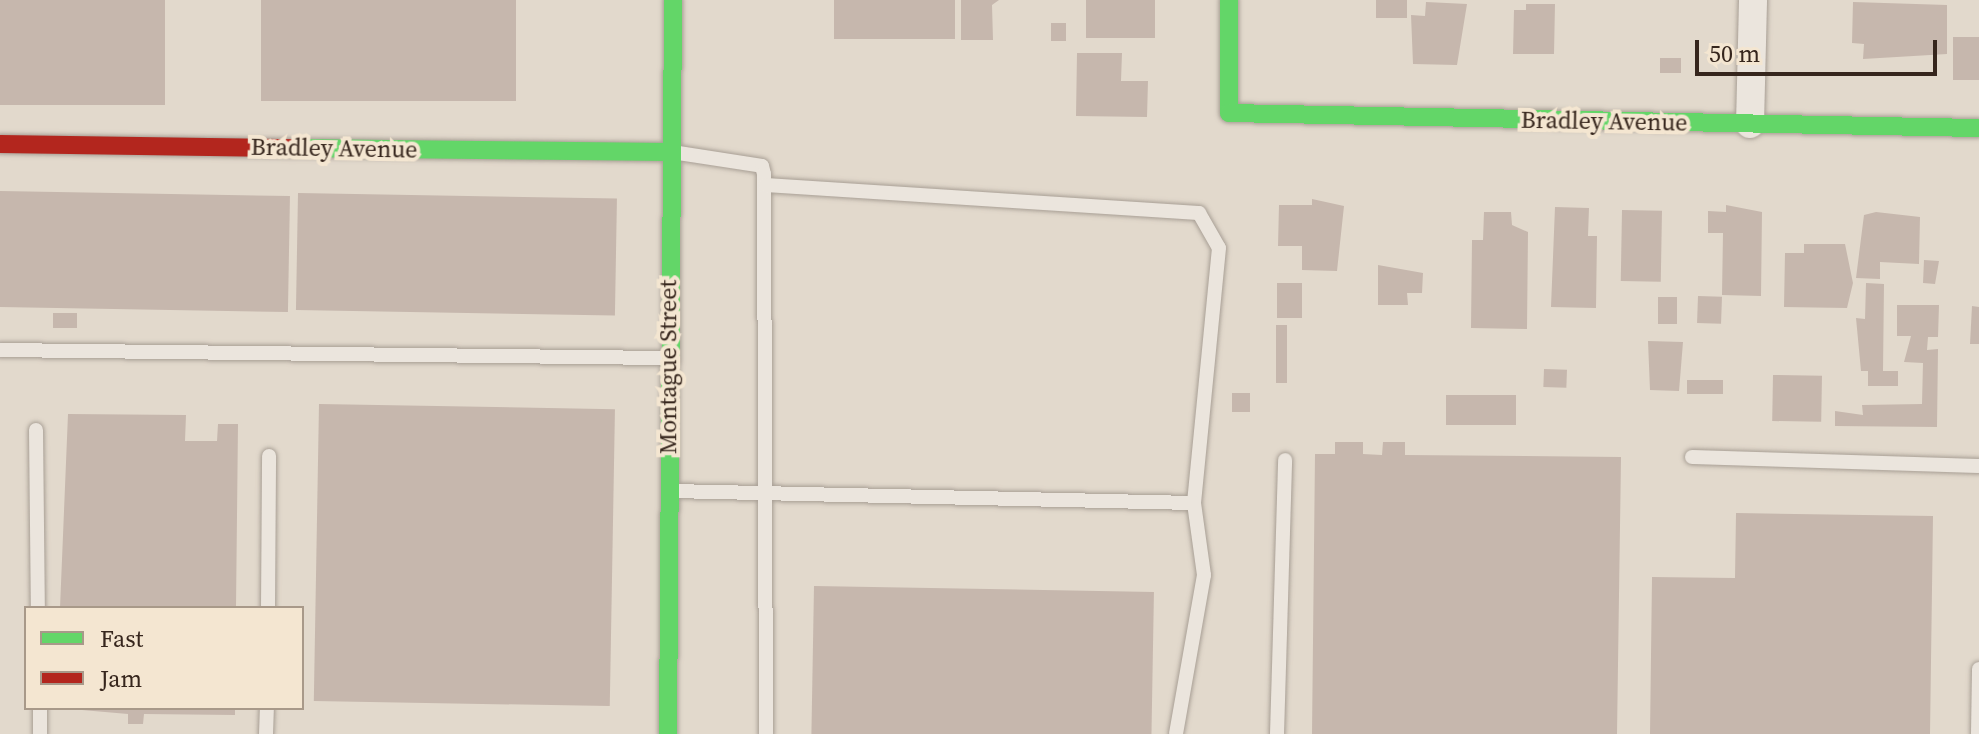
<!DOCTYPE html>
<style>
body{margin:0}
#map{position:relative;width:1979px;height:734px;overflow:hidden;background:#e2d9cc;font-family:"Source Serif 4",serif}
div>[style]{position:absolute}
.building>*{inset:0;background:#c6b7ad;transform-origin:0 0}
.roads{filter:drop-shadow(0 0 2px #a89f95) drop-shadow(0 0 2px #a89f95)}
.lane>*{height:14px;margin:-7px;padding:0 7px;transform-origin:7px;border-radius:7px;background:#ebe5dd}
.street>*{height:28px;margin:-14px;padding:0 14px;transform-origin:14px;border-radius:14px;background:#ebe5dd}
.fast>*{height:18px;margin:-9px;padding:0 9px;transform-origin:9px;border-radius:9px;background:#63d668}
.jam>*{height:18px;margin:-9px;padding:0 9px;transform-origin:9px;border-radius:9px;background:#b3261e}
span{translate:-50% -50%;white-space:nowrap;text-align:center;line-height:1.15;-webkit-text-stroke:8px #f4e6d1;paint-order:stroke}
.street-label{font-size:24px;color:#36261d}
.legend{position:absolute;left:24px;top:606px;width:280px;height:104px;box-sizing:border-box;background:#f4e6d1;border:2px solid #a89989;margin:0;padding:10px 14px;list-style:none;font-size:24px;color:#36261d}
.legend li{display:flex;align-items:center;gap:16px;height:40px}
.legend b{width:40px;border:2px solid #a89989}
.scale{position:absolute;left:1695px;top:40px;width:242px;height:36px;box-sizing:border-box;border:4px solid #36261d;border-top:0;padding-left:10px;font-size:24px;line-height:28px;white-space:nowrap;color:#36261d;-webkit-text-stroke:6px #f4e6d1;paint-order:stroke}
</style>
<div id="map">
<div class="building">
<i style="left:0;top:0;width:165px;height:105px"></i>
<i style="left:261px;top:0;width:255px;height:101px"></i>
<i style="left:834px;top:0;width:121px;height:39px"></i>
<i style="clip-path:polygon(961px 0,999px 0,992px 5px,993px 40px,961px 40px)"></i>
<i style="left:1086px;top:0;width:69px;height:38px"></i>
<i style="left:1376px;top:0;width:31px;height:18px"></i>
<i style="clip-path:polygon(1426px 2px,1467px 4px,1457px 65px,1413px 64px,1411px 15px,1425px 16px)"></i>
<i style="clip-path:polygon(1853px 2px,1947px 5px,1947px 54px,1863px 59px,1864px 44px,1852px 43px)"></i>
<i style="clip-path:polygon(1526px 4px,1555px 4px,1554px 54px,1513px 54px,1514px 10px,1526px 10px)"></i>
<i style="left:1051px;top:23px;width:15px;height:18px"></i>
<i style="left:1953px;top:37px;width:26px;height:43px"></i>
<i style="clip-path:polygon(1077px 53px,1122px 53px,1121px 81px,1148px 81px,1147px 117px,1076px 116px)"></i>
<i style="left:1681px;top:58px;width:15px;height:21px;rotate:90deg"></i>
<i style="left:0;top:191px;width:290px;height:116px;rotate:1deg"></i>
<i style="left:298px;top:193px;width:319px;height:117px;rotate:1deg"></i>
<i style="clip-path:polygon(1312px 199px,1344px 206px,1337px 271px,1302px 270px,1302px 246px,1278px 246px,1279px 205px,1312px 205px)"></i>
<i style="clip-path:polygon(1726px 205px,1762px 212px,1761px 296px,1722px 295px,1723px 233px,1708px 233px,1708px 211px,1726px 212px)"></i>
<i style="clip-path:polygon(1555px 207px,1589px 208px,1588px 236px,1597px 236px,1596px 308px,1551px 307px)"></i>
<i style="left:1622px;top:210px;width:40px;height:71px;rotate:1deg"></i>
<i style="clip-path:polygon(1484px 212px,1511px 212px,1512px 225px,1528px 232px,1527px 329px,1471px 328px,1472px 240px,1483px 240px)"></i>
<i style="clip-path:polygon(1876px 212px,1920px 217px,1919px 264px,1880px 262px,1880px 279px,1856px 278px,1864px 215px)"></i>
<i style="clip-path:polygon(1804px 244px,1845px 244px,1853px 283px,1847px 308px,1784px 307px,1785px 253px,1804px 253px)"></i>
<i style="clip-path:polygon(1924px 260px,1939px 261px,1935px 284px,1923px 283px)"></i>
<i style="clip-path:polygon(1378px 265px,1423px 273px,1422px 293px,1407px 293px,1408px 305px,1378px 305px)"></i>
<i style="left:1277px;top:283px;width:25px;height:35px"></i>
<i style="clip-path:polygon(1866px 283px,1884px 284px,1883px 371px,1898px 371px,1898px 386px,1868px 386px,1868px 371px,1861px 371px,1856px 318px,1865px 319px)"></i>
<i style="left:1698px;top:296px;width:24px;height:27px;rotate:2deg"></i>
<i style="left:1658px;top:297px;width:19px;height:27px"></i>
<i style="clip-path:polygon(1897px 305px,1939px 305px,1938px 337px,1928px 337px,1927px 350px,1938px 349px,1937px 427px,1835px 426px,1835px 411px,1863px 415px,1862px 405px,1922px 404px,1923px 363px,1904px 362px,1911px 336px,1897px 336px)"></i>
<i style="clip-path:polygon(1972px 306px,1979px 307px,1979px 344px,1970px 344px)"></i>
<i style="left:53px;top:313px;width:24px;height:15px"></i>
<i style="left:1276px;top:325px;width:11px;height:58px"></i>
<i style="clip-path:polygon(1648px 341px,1683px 342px,1679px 391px,1650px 390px)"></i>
<i style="left:1544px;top:369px;width:23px;height:18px;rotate:2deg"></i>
<i style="left:1773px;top:375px;width:49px;height:46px;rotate:1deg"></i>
<i style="left:1687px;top:380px;width:36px;height:14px"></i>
<i style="left:1232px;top:393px;width:18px;height:19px"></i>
<i style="left:1446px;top:395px;width:70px;height:30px"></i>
<i style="left:319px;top:404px;width:296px;height:297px;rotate:1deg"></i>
<i style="clip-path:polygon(68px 414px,186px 415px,185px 441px,217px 441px,218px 424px,238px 424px,236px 608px,60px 608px)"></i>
<i style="clip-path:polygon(1335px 442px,1363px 442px,1363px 454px,1382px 455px,1383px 442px,1405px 442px,1405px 455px,1621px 457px,1617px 734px,1312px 734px,1315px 454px,1335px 454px)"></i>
<i style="clip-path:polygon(1736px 513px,1933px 516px,1930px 734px,1650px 734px,1652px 577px,1735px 578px)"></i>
<i style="left:814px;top:586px;width:340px;height:148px;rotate:1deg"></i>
<i style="clip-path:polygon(59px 708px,235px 708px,235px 715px,144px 714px,143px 724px,128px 724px,128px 714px)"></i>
</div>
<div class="roads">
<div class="lane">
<i style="left:672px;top:152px;width:91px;rotate:8.8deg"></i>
<i style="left:762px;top:166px;width:8px;rotate:76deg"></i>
<i style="left:764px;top:174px;width:560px;rotate:89.8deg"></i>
<i style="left:765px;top:185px;width:435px;rotate:3.7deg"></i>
<i style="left:1199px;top:213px;width:40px;rotate:60.3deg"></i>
<i style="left:1219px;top:248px;width:256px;rotate:95.6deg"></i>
<i style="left:0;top:350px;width:668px;rotate:0.69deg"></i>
<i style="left:36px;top:430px;width:178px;rotate:89.4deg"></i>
<i style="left:1692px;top:457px;width:287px;rotate:1.8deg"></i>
<i style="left:672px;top:491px;width:522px;rotate:1.32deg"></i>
<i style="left:1194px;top:503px;width:73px;rotate:82.1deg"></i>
<i style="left:1204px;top:575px;width:161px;rotate:100deg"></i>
<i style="left:268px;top:608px;width:152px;rotate:-89.6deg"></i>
<i style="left:40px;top:708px;width:26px;rotate:90deg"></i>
<i style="left:266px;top:734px;width:26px;rotate:-88deg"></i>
<i style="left:1277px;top:734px;width:274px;rotate:-88.3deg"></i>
<i style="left:1978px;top:734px;width:65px;rotate:-89.1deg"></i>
</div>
<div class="street">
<i style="left:1750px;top:124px;width:124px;rotate:-88.6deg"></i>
</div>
<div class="fast">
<i style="left:1229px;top:0;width:113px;rotate:90deg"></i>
<i style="left:1229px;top:113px;width:750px;rotate:1.15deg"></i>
<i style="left:296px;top:148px;width:373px;rotate:0.6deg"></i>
<i style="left:668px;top:734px;width:734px;rotate:-89.61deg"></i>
</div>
<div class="jam">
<i style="left:0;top:144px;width:296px;rotate:0.8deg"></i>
</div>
</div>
<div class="street-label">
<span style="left:1604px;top:121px;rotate:1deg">Bradley Avenue</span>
<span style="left:334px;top:148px;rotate:1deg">Bradley Avenue</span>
<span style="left:668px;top:367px;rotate:-90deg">Montague Street</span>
</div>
<ul class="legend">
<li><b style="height:10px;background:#63d668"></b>Fast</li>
<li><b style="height:10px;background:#b3261e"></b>Jam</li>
</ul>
<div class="scale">50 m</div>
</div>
